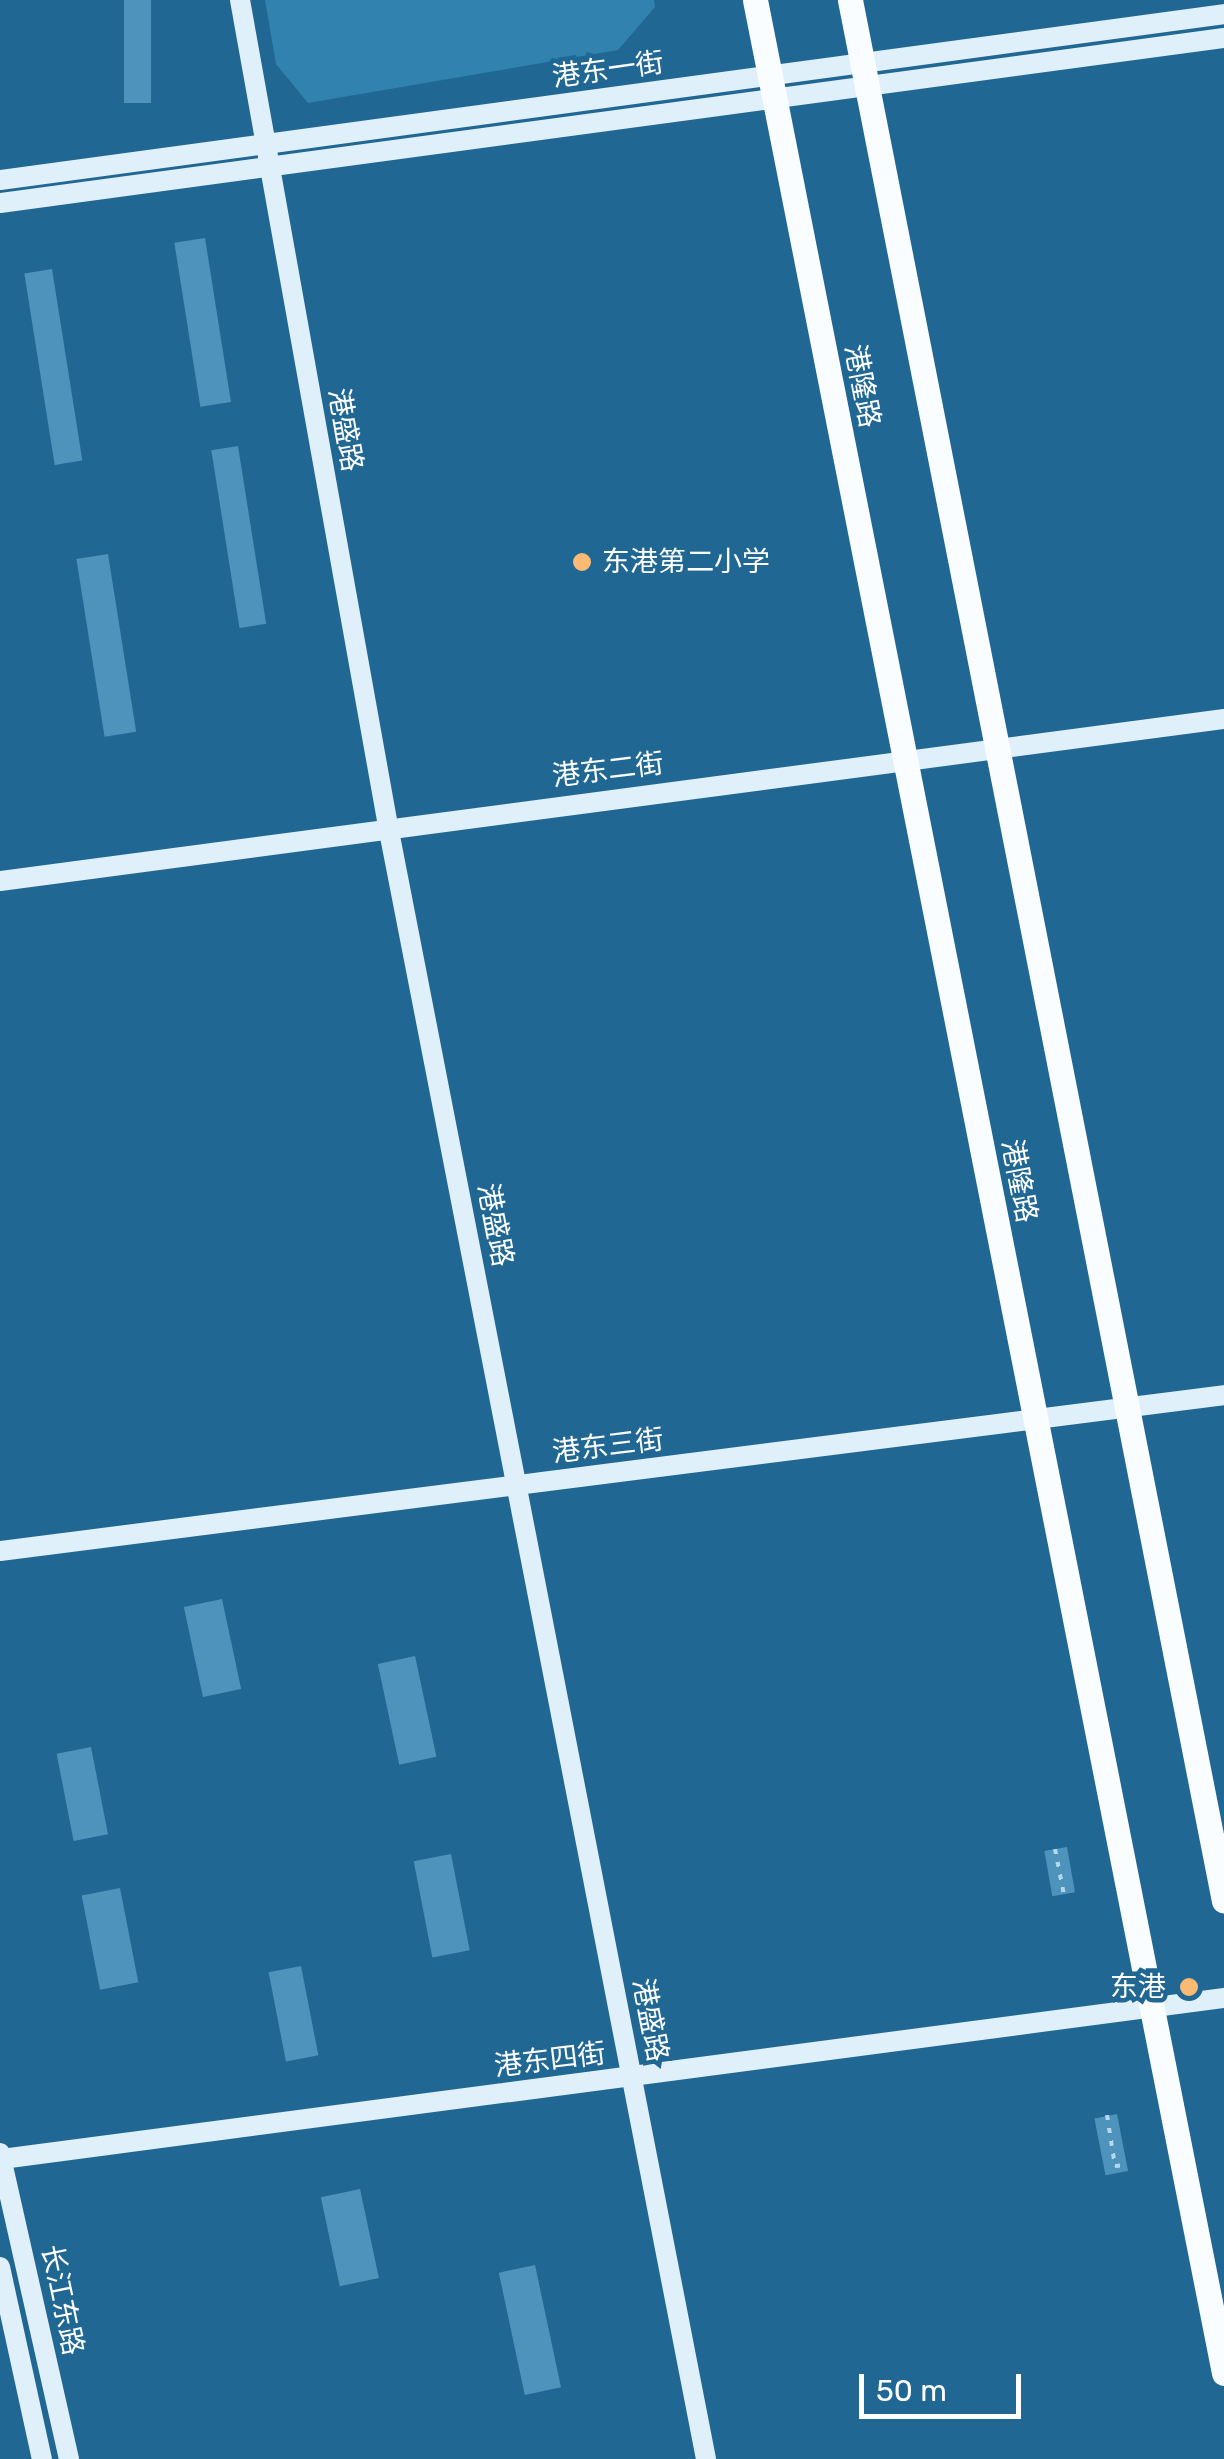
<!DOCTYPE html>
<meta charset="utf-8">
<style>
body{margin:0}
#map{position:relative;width:1224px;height:2459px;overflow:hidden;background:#206893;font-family:Rubik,"Noto Sans SC",sans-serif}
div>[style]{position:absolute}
.green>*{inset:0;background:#3182ae}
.building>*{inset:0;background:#4d93bb;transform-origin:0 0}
.path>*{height:4px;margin-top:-2px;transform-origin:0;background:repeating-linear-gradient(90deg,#b3d8ee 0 5px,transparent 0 13px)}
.secondary>*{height:20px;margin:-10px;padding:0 10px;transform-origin:10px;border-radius:10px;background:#dff0fa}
.primary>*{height:25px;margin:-12.5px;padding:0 12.5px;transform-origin:12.5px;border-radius:12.5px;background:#f9fdff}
.dots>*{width:28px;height:28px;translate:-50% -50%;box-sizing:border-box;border:5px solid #206893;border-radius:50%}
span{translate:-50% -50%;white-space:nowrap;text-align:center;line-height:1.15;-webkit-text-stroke:9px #206893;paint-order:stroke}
.street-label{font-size:28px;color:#fff}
.poi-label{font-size:28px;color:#fff}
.left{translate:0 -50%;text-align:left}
.right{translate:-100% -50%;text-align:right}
.scale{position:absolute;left:859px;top:2374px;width:162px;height:45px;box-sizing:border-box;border:5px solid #fff;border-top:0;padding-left:12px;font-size:30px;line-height:35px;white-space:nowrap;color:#fff;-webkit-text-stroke:8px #206893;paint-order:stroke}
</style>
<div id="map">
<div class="green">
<i style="clip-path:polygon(265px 0,654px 0,655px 7px,618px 50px,308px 103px,276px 64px)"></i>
</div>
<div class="building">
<i style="left:124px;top:0;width:27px;height:103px"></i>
<i style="left:205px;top:238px;width:166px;height:31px;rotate:81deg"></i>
<i style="left:52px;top:269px;width:194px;height:28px;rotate:81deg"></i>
<i style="left:238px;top:446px;width:180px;height:27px;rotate:81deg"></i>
<i style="left:108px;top:554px;width:180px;height:32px;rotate:81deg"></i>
<i style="left:222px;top:1599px;width:92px;height:39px;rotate:78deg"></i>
<i style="left:415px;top:1656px;width:103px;height:38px;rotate:78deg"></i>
<i style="left:91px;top:1747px;width:89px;height:35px;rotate:79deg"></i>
<i style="left:1067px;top:1847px;width:46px;height:23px;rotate:80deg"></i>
<i style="left:451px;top:1854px;width:98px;height:38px;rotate:79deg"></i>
<i style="left:120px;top:1888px;width:96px;height:39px;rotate:79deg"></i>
<i style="left:301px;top:1966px;width:91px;height:33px;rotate:79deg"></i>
<i style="left:1117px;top:2114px;width:58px;height:23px;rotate:79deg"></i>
<i style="left:360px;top:2189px;width:91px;height:40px;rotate:78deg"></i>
<i style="left:535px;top:2265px;width:125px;height:37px;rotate:78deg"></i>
</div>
<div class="path">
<i style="left:1055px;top:1849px;width:47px;rotate:78.9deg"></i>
<i style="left:1107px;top:2115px;width:52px;rotate:81.1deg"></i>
<i style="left:1115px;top:2166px;width:12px;rotate:-5deg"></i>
</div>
<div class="secondary">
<i style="left:240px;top:0;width:839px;rotate:79.84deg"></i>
<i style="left:388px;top:826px;width:1664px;rotate:78.98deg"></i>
<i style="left:0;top:180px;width:1235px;rotate:-7.72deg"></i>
<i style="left:0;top:203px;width:1235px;rotate:-7.68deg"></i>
<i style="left:0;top:881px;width:1235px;rotate:-7.54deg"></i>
<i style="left:0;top:1551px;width:1234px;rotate:-7.26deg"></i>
<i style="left:0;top:2153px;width:314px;rotate:77.3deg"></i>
<i style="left:2px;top:2159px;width:1233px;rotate:-7.51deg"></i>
<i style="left:0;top:2267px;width:197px;rotate:77.7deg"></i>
</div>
<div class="primary">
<i style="left:755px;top:0;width:2419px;rotate:78.82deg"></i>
<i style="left:850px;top:0;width:1937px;rotate:78.87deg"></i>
</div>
<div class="dots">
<i style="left:582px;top:562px;background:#faba74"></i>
<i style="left:1189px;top:1987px;background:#faba74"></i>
</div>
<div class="street-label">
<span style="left:608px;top:70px;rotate:-8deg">港东一街</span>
<span style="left:862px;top:386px;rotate:79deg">港隆路</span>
<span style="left:345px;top:430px;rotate:80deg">港盛路</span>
<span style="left:608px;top:770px;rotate:-7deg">港东二街</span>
<span style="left:1019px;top:1181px;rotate:79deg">港隆路</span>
<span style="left:495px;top:1225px;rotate:79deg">港盛路</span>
<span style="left:608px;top:1446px;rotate:-7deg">港东三街</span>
<span style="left:650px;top:2020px;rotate:79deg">港盛路</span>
<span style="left:550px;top:2060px;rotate:-7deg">港东四街</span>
<span style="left:62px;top:2300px;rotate:78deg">长江东路</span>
</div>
<div class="poi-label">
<span class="left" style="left:602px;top:562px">东港第二小学</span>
<span class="right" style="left:1166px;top:1987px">东港</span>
</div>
<div class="scale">50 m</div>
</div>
